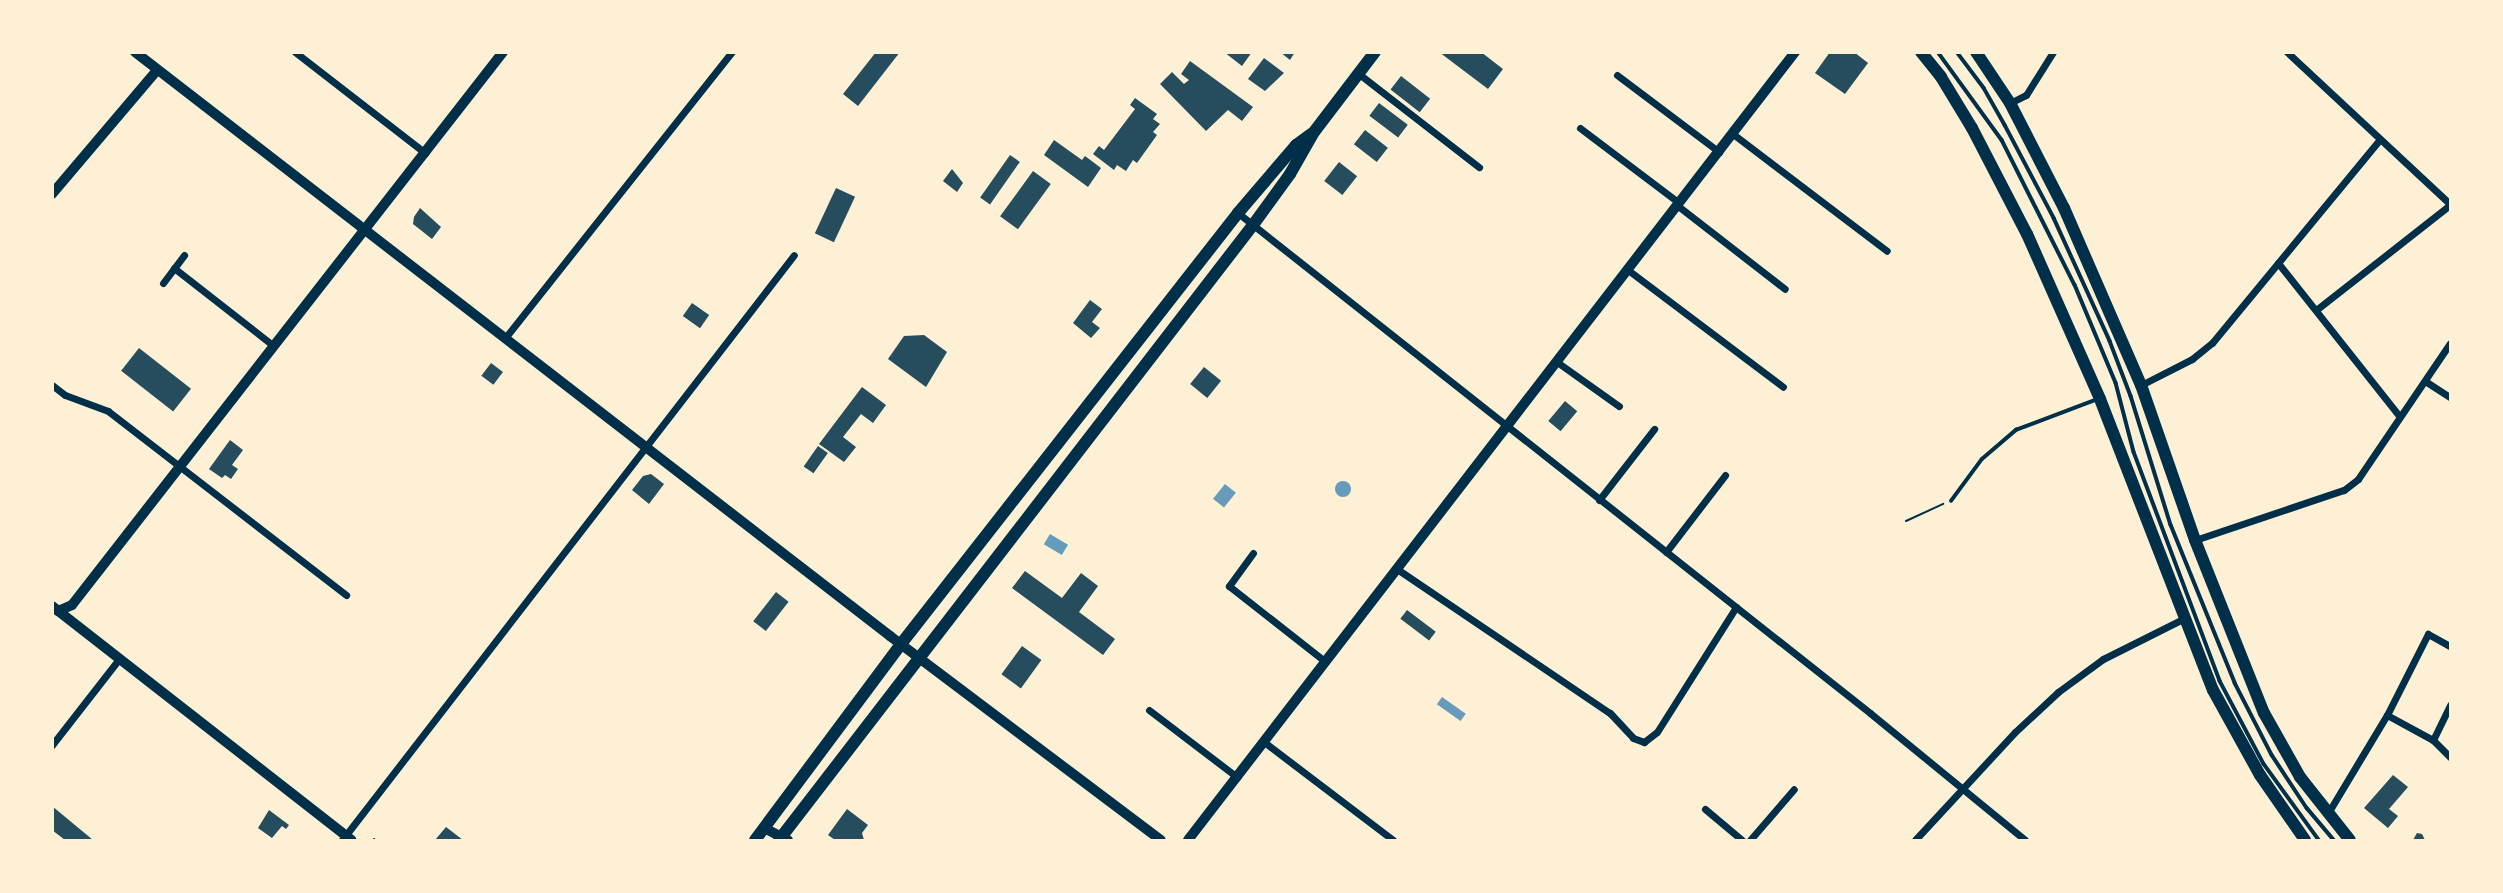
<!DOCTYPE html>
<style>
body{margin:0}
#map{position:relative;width:2503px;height:893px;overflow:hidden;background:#fdf0d5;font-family:"DM Sans",sans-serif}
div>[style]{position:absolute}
.water>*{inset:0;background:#669bbc;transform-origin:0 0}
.round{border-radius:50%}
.building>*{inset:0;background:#264d5e;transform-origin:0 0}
.path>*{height:2px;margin:-1px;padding:0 1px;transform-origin:1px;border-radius:1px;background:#003049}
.service>*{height:3.5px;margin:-1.75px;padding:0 1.75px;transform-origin:1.75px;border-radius:1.75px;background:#003049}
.minor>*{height:7px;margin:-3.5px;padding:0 3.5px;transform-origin:3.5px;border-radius:3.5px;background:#003049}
.tertiary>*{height:10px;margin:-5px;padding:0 5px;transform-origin:5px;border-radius:5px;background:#003049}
.secondary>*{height:10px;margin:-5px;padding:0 5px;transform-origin:5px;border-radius:5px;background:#003049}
.primary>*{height:12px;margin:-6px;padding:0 6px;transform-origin:6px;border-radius:6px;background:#003049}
span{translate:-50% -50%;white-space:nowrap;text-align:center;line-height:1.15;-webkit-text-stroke:6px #fdf0d5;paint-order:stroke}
.frame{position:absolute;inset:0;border:54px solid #fdf0d5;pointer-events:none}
</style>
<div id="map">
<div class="water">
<i class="round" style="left:1335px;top:481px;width:16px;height:16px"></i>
<i style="left:1225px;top:484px;width:14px;height:19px;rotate:39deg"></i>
<i style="left:1050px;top:534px;width:21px;height:12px;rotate:31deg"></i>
<i style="left:1442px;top:697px;width:29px;height:9px;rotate:35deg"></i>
</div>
<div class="building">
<i style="clip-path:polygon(876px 52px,900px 52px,858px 106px,843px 94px)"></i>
<i style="clip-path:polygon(1224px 52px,1252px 52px,1242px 66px)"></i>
<i style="clip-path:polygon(1280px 52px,1295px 52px,1290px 60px)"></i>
<i style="clip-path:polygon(1439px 52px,1481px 52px,1503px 69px,1488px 89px)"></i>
<i style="clip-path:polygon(1830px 52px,1854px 52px,1868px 63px,1845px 94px,1815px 73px)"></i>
<i style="clip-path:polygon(1264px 58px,1284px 73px,1265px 91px,1248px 79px)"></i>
<i style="clip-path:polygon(1190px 61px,1253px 107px,1242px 121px,1228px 110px,1206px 131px,1160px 84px,1172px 72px,1184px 84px,1189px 80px,1181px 74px)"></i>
<i style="left:1401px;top:76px;width:37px;height:17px;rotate:38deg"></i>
<i style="clip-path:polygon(1135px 98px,1157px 114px,1153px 119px,1160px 124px,1153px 132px,1157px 135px,1137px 163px,1133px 160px,1126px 171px,1117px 165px,1114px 170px,1093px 154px,1099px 146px,1104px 150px,1135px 109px,1130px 105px)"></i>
<i style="left:1379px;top:103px;width:36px;height:16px;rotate:37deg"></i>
<i style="left:1365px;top:130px;width:29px;height:18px;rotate:38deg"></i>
<i style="clip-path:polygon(1054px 140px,1082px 160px,1085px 156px,1101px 168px,1088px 187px,1044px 155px)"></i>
<i style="left:1010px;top:155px;width:12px;height:52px;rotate:35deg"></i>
<i style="left:1339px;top:162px;width:23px;height:24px;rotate:38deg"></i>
<i style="clip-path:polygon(952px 169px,963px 183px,957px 192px,943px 181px)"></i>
<i style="left:1033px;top:171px;width:22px;height:56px;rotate:36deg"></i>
<i style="left:836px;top:188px;width:21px;height:50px;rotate:25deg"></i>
<i style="clip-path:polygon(420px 208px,441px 227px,432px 239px,413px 224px,414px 217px)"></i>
<i style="clip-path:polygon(1090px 300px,1102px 309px,1092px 322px,1100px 328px,1091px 338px,1073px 323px)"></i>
<i style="left:692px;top:303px;width:21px;height:16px;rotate:35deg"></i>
<i style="clip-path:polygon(924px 335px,947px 352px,926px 387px,888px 359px,904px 336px)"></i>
<i style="left:139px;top:348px;width:66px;height:29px;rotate:38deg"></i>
<i style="left:491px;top:363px;width:15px;height:16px;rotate:37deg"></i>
<i style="left:1204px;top:367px;width:22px;height:22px;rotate:39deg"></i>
<i style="clip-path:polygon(862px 387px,886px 405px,873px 423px,861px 414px,843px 437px,856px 447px,844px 462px,819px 444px)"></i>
<i style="left:1565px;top:401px;width:16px;height:26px;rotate:40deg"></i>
<i style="clip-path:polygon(230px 440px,243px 450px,232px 465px,238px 469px,231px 479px,225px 475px,222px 478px,209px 469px)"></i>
<i style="left:818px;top:446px;width:12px;height:25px;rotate:35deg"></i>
<i style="clip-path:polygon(651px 474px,664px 484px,649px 504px,632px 490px,643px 476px)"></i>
<i style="clip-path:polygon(1025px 571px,1062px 598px,1081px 573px,1098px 586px,1079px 612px,1115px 639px,1103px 655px,1012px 588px)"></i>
<i style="left:776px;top:592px;width:16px;height:37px;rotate:38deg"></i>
<i style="left:1407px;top:610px;width:36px;height:11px;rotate:37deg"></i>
<i style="left:1022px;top:646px;width:24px;height:35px;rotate:36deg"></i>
<i style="clip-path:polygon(2393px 775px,2408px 787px,2389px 809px,2398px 816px,2388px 828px,2364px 808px)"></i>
<i style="clip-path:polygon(52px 806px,93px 840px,65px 840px,52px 830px)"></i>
<i style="clip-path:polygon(847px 809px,868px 825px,862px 833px,864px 840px,835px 840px,828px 835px)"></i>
<i style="clip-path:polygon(269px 810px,289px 825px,286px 829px,282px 826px,272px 838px,258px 828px)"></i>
<i style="clip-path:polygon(446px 827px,463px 840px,435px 840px)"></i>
<i style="clip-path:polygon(2417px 833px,2422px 834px,2425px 840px,2413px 840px)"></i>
</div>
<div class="path">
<i style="left:1906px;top:521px;width:41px;rotate:-24.7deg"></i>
<i style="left:374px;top:839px;width:1px;rotate:45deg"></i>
</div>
<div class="service">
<i style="left:1938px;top:52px;width:109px;rotate:54deg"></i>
<i style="left:2002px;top:140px;width:162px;rotate:63.3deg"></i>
<i style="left:2075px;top:285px;width:106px;rotate:67.3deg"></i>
<i style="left:2116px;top:383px;width:71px;rotate:75.4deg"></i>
<i style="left:2134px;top:452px;width:245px;rotate:69.4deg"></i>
<i style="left:2220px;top:681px;width:94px;rotate:62.1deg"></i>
<i style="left:2264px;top:764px;width:94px;rotate:54.1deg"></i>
<i style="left:1957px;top:52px;width:45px;rotate:53.1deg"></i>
<i style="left:1984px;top:88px;width:43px;rotate:60.4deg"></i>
<i style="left:2005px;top:125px;width:105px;rotate:62.2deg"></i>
<i style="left:2054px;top:218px;width:135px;rotate:65.5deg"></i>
<i style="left:2110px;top:341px;width:59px;rotate:69.1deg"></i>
<i style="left:2131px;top:396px;width:135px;rotate:72.8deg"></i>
<i style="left:2171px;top:525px;width:170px;rotate:67.9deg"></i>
<i style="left:2235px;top:683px;width:81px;rotate:62.8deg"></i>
<i style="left:2272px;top:755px;width:64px;rotate:56.6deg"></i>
<i style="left:2307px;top:808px;width:42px;rotate:49.8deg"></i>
<i style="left:1951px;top:501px;width:52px;rotate:-53.6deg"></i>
<i style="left:1982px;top:459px;width:45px;rotate:-40.5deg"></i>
<i style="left:2016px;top:430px;width:88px;rotate:-20.7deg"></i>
</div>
<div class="minor">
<i style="left:295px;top:52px;width:165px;rotate:37.8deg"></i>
<i style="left:2287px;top:52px;width:223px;rotate:43deg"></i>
<i style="left:1359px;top:74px;width:152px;rotate:37.8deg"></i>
<i style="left:1617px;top:75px;width:128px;rotate:37deg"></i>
<i style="left:2010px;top:103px;width:18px;rotate:-27deg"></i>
<i style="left:2026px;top:95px;width:51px;rotate:-57.9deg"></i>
<i style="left:1580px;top:128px;width:124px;rotate:37.1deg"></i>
<i style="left:1733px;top:134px;width:193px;rotate:37.2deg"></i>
<i style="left:1678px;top:206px;width:135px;rotate:37.8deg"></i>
<i style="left:1238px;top:213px;width:806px;rotate:38.35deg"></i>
<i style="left:1870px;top:713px;width:200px;rotate:39.3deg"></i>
<i style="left:2278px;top:263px;width:196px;rotate:51.6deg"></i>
<i style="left:174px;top:268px;width:127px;rotate:38deg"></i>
<i style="left:1628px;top:270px;width:194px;rotate:37deg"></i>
<i style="left:163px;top:283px;width:35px;rotate:-53deg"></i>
<i style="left:2316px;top:310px;width:170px;rotate:-38.1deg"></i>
<i style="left:505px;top:338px;width:365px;rotate:-51.6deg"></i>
<i style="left:1557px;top:362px;width:76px;rotate:35.4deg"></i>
<i style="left:2425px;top:381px;width:30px;rotate:33deg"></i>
<i style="left:52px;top:385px;width:16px;rotate:38deg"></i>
<i style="left:65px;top:395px;width:46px;rotate:20.4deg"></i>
<i style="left:108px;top:411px;width:301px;rotate:37.7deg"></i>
<i style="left:2141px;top:385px;width:57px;rotate:-27deg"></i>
<i style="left:2192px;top:359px;width:26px;rotate:-39deg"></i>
<i style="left:2212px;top:343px;width:264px;rotate:-50.5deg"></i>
<i style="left:1599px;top:500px;width:90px;rotate:-52.2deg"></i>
<i style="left:2195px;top:540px;width:157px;rotate:-18.6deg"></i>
<i style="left:2344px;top:490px;width:18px;rotate:-38deg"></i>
<i style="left:2358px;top:479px;width:164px;rotate:-55.9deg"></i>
<i style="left:1666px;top:552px;width:97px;rotate:-52.5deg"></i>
<i style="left:1253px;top:553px;width:41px;rotate:126deg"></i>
<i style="left:1229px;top:586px;width:123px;rotate:38.1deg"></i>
<i style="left:1397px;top:569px;width:257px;rotate:34.1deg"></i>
<i style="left:1610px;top:713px;width:34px;rotate:47deg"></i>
<i style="left:1633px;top:738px;width:12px;rotate:20deg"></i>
<i style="left:1644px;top:742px;width:16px;rotate:-38deg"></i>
<i style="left:1657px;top:732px;width:148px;rotate:-57.7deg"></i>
<i style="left:1149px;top:710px;width:111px;rotate:37.3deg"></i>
<i style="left:2387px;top:715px;width:52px;rotate:28.5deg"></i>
<i style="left:2433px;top:740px;width:24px;rotate:45deg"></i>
<i style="left:2433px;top:740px;width:39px;rotate:-64deg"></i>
<i style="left:1264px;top:742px;width:162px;rotate:37.2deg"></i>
<i style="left:52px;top:745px;width:109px;rotate:-52.1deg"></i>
<i style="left:1705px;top:809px;width:48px;rotate:40deg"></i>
<i style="left:2328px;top:813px;width:114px;rotate:-59deg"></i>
<i style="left:2387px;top:715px;width:91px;rotate:-63.2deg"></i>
<i style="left:2428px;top:634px;width:25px;rotate:29deg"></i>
<i style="left:342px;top:840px;width:739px;rotate:-52.31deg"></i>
<i style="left:1750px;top:840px;width:67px;rotate:-49.2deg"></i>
<i style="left:1915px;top:840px;width:147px;rotate:-47.2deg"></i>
<i style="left:2015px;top:732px;width:59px;rotate:-42.9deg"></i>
<i style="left:2058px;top:692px;width:56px;rotate:-36.3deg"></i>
<i style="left:2103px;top:659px;width:89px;rotate:-26.6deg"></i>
</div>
<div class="tertiary">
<i style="left:52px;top:194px;width:162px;rotate:-49.7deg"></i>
<i style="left:58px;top:611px;width:15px;rotate:-23deg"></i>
<i style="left:72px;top:605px;width:701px;rotate:-52.07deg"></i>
<i style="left:764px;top:828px;width:27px;rotate:27deg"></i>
<i style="left:1188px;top:840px;width:995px;rotate:-52.39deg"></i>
</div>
<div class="secondary">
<i style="left:135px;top:52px;width:955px;rotate:37.72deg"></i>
<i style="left:890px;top:636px;width:339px;rotate:37deg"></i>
<i style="left:52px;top:606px;width:380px;rotate:38deg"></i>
</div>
<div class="primary">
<i style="left:1921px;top:52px;width:32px;rotate:51deg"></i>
<i style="left:1941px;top:77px;width:60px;rotate:58.7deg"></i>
<i style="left:1972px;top:128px;width:119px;rotate:62.6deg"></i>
<i style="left:2027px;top:234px;width:180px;rotate:66.1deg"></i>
<i style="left:2100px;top:399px;width:312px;rotate:68.8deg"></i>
<i style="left:2213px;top:690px;width:97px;rotate:61.1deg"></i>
<i style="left:2260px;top:775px;width:79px;rotate:55.3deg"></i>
<i style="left:1976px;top:52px;width:61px;rotate:56.3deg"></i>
<i style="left:2010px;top:103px;width:118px;rotate:62.8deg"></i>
<i style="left:2064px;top:208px;width:193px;rotate:66.5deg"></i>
<i style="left:2141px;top:385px;width:164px;rotate:70.8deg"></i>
<i style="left:2195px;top:540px;width:186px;rotate:68.3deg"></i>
<i style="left:2264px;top:713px;width:73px;rotate:60.6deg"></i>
<i style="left:2300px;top:777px;width:80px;rotate:51.6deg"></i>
<i style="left:755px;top:840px;width:244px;rotate:-53.3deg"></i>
<i style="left:901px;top:644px;width:547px;rotate:-51.98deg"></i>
<i style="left:1238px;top:213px;width:89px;rotate:-49.5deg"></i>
<i style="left:1296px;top:145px;width:19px;rotate:-36deg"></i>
<i style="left:779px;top:840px;width:776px;rotate:-52.38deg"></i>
<i style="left:1253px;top:225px;width:63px;rotate:-54deg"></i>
<i style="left:1290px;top:174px;width:48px;rotate:-60.3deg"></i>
<i style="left:1314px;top:132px;width:101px;rotate:-52.7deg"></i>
</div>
<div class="frame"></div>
</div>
